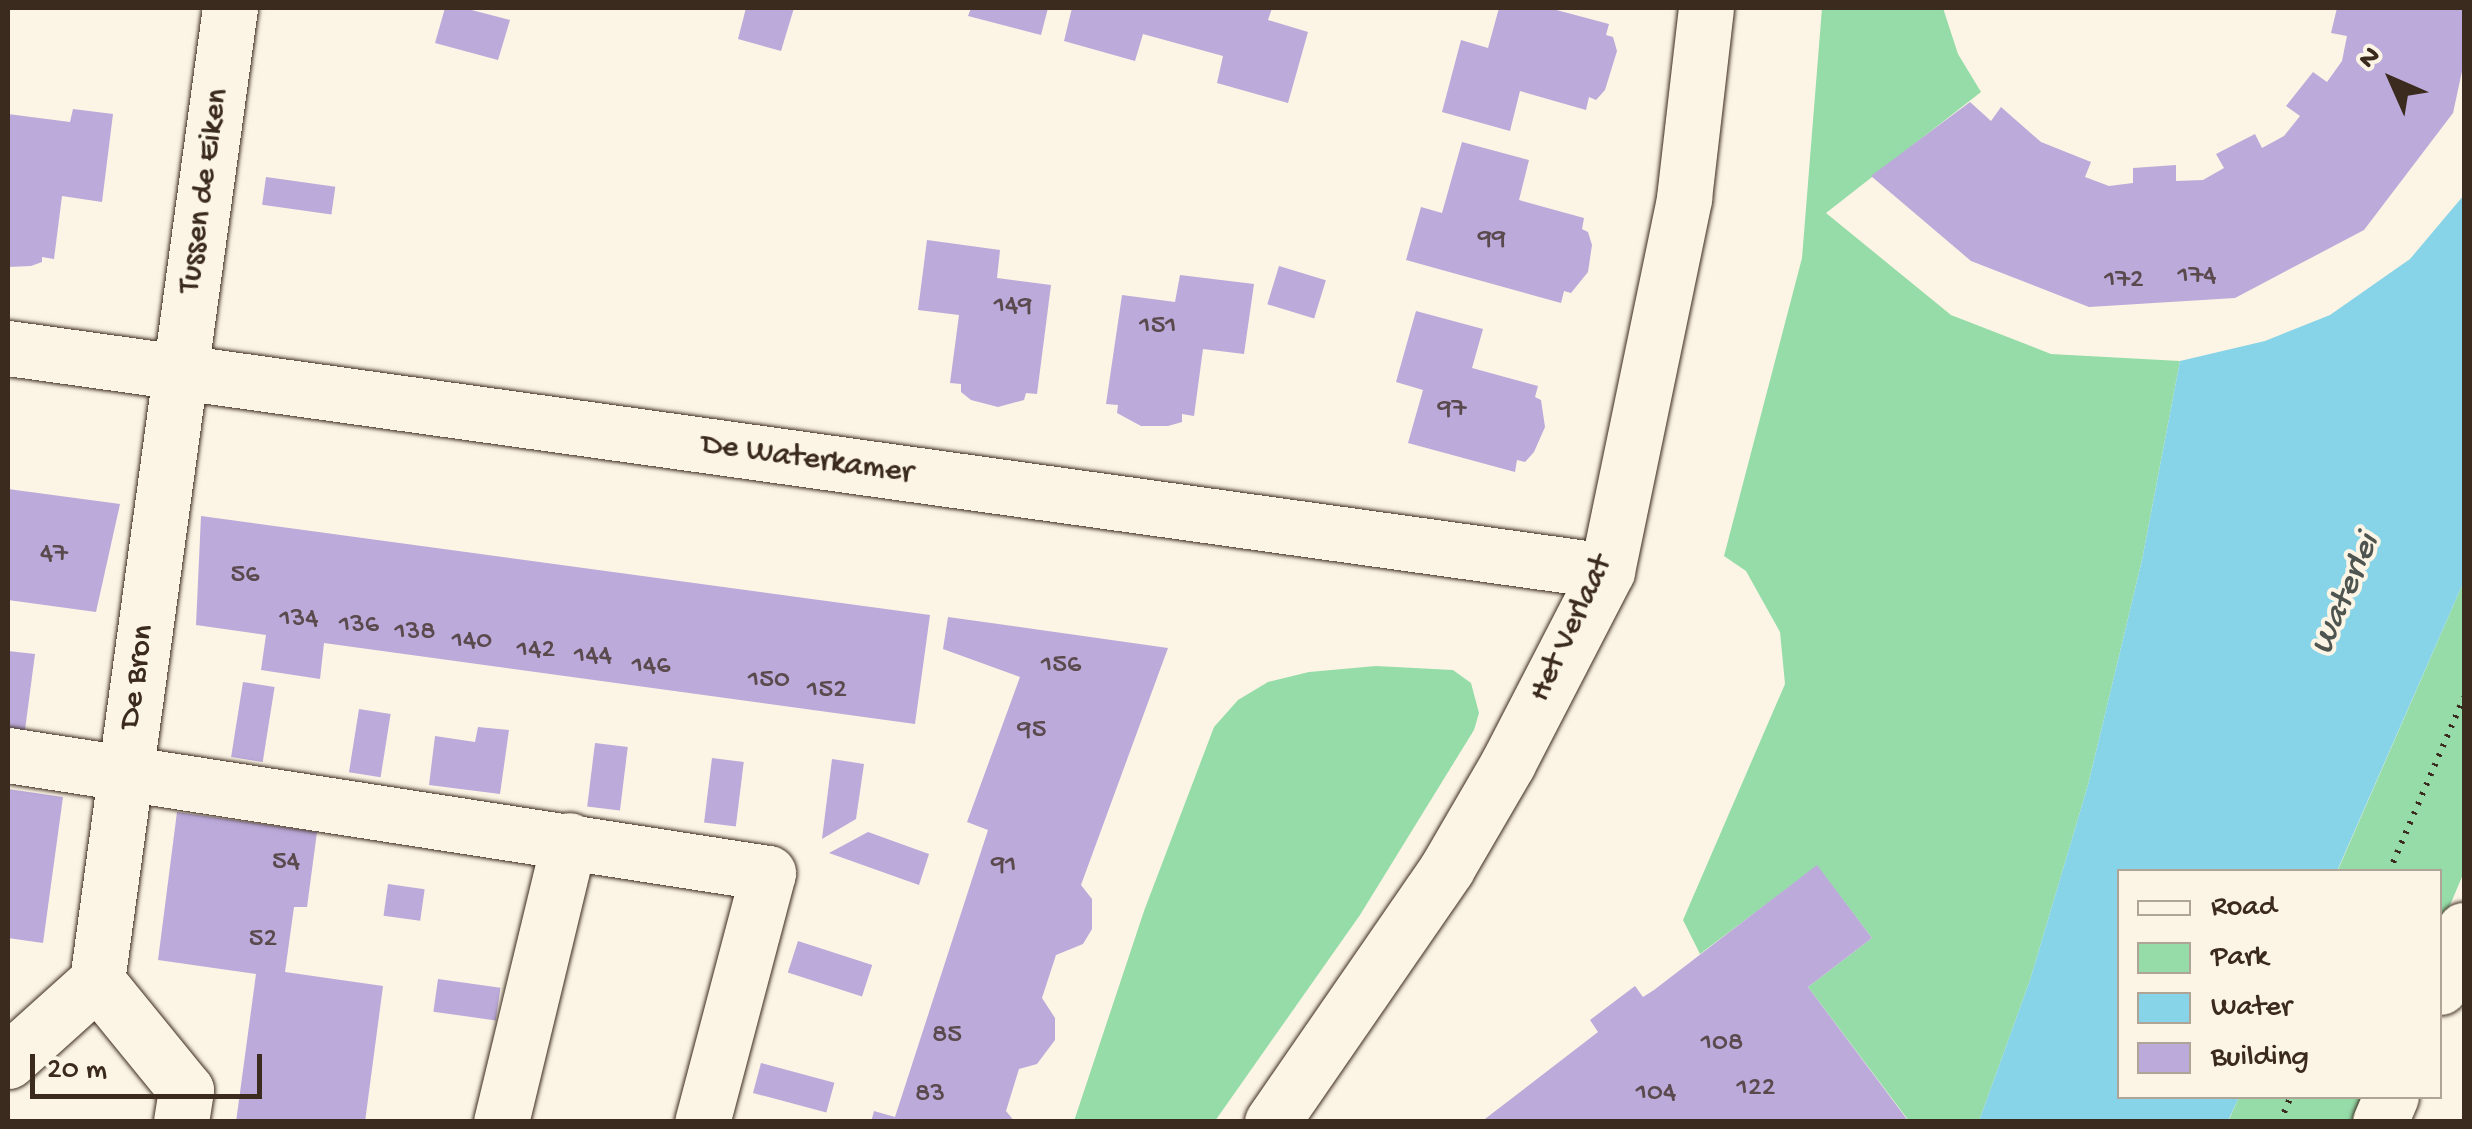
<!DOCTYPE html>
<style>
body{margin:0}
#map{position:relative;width:2472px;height:1129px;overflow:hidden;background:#fcf5e5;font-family:"Gochi Hand",sans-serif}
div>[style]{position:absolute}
.green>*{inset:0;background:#96dca9}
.water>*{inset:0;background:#87d3e7}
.building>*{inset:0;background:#bbaada;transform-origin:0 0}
.path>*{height:6px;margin-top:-3px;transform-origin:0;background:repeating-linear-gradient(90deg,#3b2a1e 0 2.5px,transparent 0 10.5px)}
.roads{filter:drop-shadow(0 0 2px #3b2a1e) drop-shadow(0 0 2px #3b2a1e)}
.minor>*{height:55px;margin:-27.5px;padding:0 27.5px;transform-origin:27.5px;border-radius:27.5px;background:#fcf5e5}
span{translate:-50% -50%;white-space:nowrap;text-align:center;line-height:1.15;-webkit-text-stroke:8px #fcf5e5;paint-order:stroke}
.number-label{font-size:28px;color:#5b4a4d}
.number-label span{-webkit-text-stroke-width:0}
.street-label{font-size:32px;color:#3b2a1e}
.water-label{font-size:35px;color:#4e5450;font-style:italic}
.frame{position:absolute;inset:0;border:10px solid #3b2a1e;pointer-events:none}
.legend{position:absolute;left:2117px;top:869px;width:325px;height:230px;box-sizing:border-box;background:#fcf5e5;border:2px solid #afa495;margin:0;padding:12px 18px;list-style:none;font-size:30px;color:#3b2a1e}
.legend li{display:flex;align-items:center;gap:20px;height:50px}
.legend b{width:50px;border:2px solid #afa495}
.north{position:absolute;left:2342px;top:30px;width:100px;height:100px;-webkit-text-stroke:8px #fcf5e5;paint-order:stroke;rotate:315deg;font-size:28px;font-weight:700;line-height:40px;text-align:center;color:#3b2a1e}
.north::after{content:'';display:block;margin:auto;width:35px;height:45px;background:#3b2a1e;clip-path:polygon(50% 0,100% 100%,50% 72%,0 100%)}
.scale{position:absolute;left:30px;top:1054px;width:232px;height:45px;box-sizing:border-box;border:5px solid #3b2a1e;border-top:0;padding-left:12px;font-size:30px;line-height:35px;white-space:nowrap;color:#3b2a1e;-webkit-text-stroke:8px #fcf5e5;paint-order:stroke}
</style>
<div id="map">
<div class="green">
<i style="clip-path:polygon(1822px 8px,1943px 8px,1958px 54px,1981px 92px,1826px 213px,1951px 315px,2051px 354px,2180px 361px,2142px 560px,2088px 785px,2030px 980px,1979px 1121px,1909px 1121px,1808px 987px,1872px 938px,1817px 866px,1700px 954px,1683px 920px,1785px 684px,1780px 632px,1746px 571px,1724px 556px,1802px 258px)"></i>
<i style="clip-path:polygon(2464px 581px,2464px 872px,2440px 929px,2440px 872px,2337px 872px)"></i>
<i style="clip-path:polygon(1376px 666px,1453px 670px,1471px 683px,1479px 713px,1474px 730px,1360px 915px,1215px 1121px,1074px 1121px,1144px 911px,1214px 727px,1238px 700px,1268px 682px,1309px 672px)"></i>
<i style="clip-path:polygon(2239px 1097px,2366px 1097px,2355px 1121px,2228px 1122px)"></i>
</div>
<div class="water">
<i style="clip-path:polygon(2464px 195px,2464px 581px,2337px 871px,2120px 872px,2120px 1096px,2239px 1097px,2228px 1121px,1979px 1121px,2030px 980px,2088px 785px,2142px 560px,2180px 361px,2265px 341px,2330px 315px,2410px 259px)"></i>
</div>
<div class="building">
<i style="clip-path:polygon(445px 8px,464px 8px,510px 20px,498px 60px,435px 43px)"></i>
<i style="clip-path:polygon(746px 8px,794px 8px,781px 51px,738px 39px)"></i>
<i style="clip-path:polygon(971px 8px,1048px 8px,1041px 35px,968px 16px)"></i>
<i style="clip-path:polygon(1072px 8px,1272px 8px,1268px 20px,1308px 32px,1288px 103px,1217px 83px,1223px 56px,1143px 34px,1135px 61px,1064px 41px)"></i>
<i style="clip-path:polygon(1499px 8px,1549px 8px,1609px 24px,1606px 35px,1613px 37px,1617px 51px,1605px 90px,1596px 100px,1589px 97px,1586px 110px,1520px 91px,1510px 131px,1442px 112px,1461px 40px,1488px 48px)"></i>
<i style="clip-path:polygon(2337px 8px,2464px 8px,2464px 62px,2453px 113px,2364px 230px,2235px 298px,2089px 307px,1971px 261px,1871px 176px,1970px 102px,1991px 121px,2001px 107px,2041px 142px,2091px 162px,2085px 177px,2109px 186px,2133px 183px,2133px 168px,2176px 165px,2176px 181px,2203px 180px,2224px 168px,2216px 154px,2255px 134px,2262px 148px,2284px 136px,2300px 116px,2286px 106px,2313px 72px,2327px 82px,2342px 61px,2347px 36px,2331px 33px)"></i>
<i style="clip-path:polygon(73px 109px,113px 114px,102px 202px,62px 196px,54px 259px,42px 257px,42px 262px,31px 266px,8px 267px,8px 114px,70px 122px)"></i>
<i style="clip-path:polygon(1462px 142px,1529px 160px,1519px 200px,1584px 218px,1582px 229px,1588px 232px,1592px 245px,1588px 272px,1571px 293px,1564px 291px,1561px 303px,1406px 260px,1421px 207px,1442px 213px)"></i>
<i style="left:266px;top:177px;width:70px;height:28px;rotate:8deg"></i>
<i style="clip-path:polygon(927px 240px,1000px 250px,997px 278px,1051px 285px,1037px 394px,1026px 393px,1024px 400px,998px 407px,971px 400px,961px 392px,961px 384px,950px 383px,959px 315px,918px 310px)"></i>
<i style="left:1279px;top:266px;width:49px;height:40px;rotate:17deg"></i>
<i style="clip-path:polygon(1180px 275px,1254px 284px,1244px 354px,1203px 349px,1194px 416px,1182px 414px,1182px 422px,1168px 426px,1141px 426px,1117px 413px,1118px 405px,1106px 404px,1122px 295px,1175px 302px)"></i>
<i style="clip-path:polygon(1416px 311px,1483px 329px,1472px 368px,1538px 386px,1535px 397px,1541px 400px,1545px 427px,1534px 452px,1525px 462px,1517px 460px,1515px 472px,1408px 443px,1423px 390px,1396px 382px)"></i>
<i style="clip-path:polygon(8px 489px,120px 504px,96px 612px,8px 600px)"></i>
<i style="clip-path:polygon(201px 516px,930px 615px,915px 724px,324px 643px,320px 679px,261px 670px,266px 635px,196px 625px)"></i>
<i style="clip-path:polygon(948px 617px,1168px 648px,1081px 885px,1092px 899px,1092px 929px,1083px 944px,1056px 955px,1042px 998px,1055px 1018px,1055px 1040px,1037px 1064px,1019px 1069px,1006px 1111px,1015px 1122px,871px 1122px,874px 1111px,895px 1117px,988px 830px,967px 822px,1020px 677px,943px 649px)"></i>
<i style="clip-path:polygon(8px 651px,35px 654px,25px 730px,8px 727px)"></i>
<i style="left:243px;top:682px;width:32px;height:76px;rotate:9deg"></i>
<i style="left:359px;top:709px;width:32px;height:64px;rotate:9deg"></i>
<i style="clip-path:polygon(478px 727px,509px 730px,500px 794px,429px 785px,435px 736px,475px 742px)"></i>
<i style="left:595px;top:743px;width:33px;height:64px;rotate:7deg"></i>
<i style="left:712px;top:758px;width:32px;height:65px;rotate:7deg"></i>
<i style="clip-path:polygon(832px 759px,864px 764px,856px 819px,822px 839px)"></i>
<i style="clip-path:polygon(8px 789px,63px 797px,43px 943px,8px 938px)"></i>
<i style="clip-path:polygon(177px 812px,317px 832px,307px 907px,294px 907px,285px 972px,383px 986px,365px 1122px,236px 1122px,256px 974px,158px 960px)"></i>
<i style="clip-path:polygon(868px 832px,929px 854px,919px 885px,829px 853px)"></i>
<i style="clip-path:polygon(1817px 865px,1872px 938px,1808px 987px,1909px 1122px,1481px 1122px,1598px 1032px,1590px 1020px,1635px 986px,1643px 997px,1654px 990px)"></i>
<i style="left:388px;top:884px;width:37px;height:32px;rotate:8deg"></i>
<i style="left:798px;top:941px;width:78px;height:33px;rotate:18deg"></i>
<i style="left:438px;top:979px;width:63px;height:33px;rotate:8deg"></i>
<i style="left:761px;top:1063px;width:76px;height:31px;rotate:15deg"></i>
</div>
<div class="path">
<i style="left:2389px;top:872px;width:190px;rotate:-66.8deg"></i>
<i style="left:2280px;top:1122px;width:28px;rotate:-67deg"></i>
</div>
<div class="roads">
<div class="minor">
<i style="left:8px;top:348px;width:1614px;rotate:7.94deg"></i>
<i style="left:8px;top:755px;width:769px;rotate:8.83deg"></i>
<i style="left:768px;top:873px;width:258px;rotate:104.8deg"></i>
<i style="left:97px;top:981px;width:141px;rotate:50.8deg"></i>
<i style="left:186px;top:1090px;width:32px;rotate:99deg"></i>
<i style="left:2440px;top:987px;width:62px;rotate:-67.2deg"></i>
<i style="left:8px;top:1061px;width:120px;rotate:-42deg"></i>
<i style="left:97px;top:981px;width:982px;rotate:-82.22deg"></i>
<i style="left:501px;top:1122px;width:290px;rotate:-76.4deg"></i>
<i style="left:1272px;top:1122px;width:308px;rotate:-55.4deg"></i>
<i style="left:1447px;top:868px;width:121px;rotate:-59.8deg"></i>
<i style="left:1508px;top:763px;width:216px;rotate:-62.7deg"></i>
<i style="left:1607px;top:571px;width:381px;rotate:-78.3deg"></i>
<i style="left:1684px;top:198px;width:191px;rotate:-83.4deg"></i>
<i style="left:2380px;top:1122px;width:28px;rotate:-67deg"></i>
</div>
</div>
<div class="number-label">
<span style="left:1492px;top:240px">99</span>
<span style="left:2197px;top:277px">174</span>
<span style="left:2124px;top:281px">172</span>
<span style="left:1013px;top:307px">149</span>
<span style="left:1158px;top:327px">151</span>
<span style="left:1452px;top:410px">97</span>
<span style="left:54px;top:555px">47</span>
<span style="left:245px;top:576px">56</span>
<span style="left:299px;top:620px">134</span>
<span style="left:359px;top:626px">136</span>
<span style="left:415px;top:633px">138</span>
<span style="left:472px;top:642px">140</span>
<span style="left:536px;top:651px">142</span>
<span style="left:593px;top:657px">144</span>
<span style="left:1061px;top:666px">156</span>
<span style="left:651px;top:667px">146</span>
<span style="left:769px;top:681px">150</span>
<span style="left:827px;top:691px">152</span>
<span style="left:1032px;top:731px">95</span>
<span style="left:286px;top:863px">54</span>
<span style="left:1004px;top:866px">91</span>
<span style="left:263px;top:940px">52</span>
<span style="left:947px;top:1036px">85</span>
<span style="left:1722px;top:1044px">108</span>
<span style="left:1756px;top:1089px">122</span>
<span style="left:1656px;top:1094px">104</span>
<span style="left:930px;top:1095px">83</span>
</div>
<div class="street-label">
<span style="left:205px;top:191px;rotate:-82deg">Tussen de Eiken</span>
<span style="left:807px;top:460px;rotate:8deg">De Waterkamer</span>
<span style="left:1572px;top:629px;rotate:-65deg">Het Verlaat</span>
<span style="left:138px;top:677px;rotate:-82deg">De Bron</span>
</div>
<div class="water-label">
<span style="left:2347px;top:595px;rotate:-67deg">Waterlei</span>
</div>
<div class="frame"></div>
<ul class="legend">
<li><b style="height:12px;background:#fcf5e5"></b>Road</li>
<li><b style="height:28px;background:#96dca9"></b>Park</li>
<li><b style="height:28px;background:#87d3e7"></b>Water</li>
<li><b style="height:28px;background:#bbaada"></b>Building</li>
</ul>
<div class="north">N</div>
<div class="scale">20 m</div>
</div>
